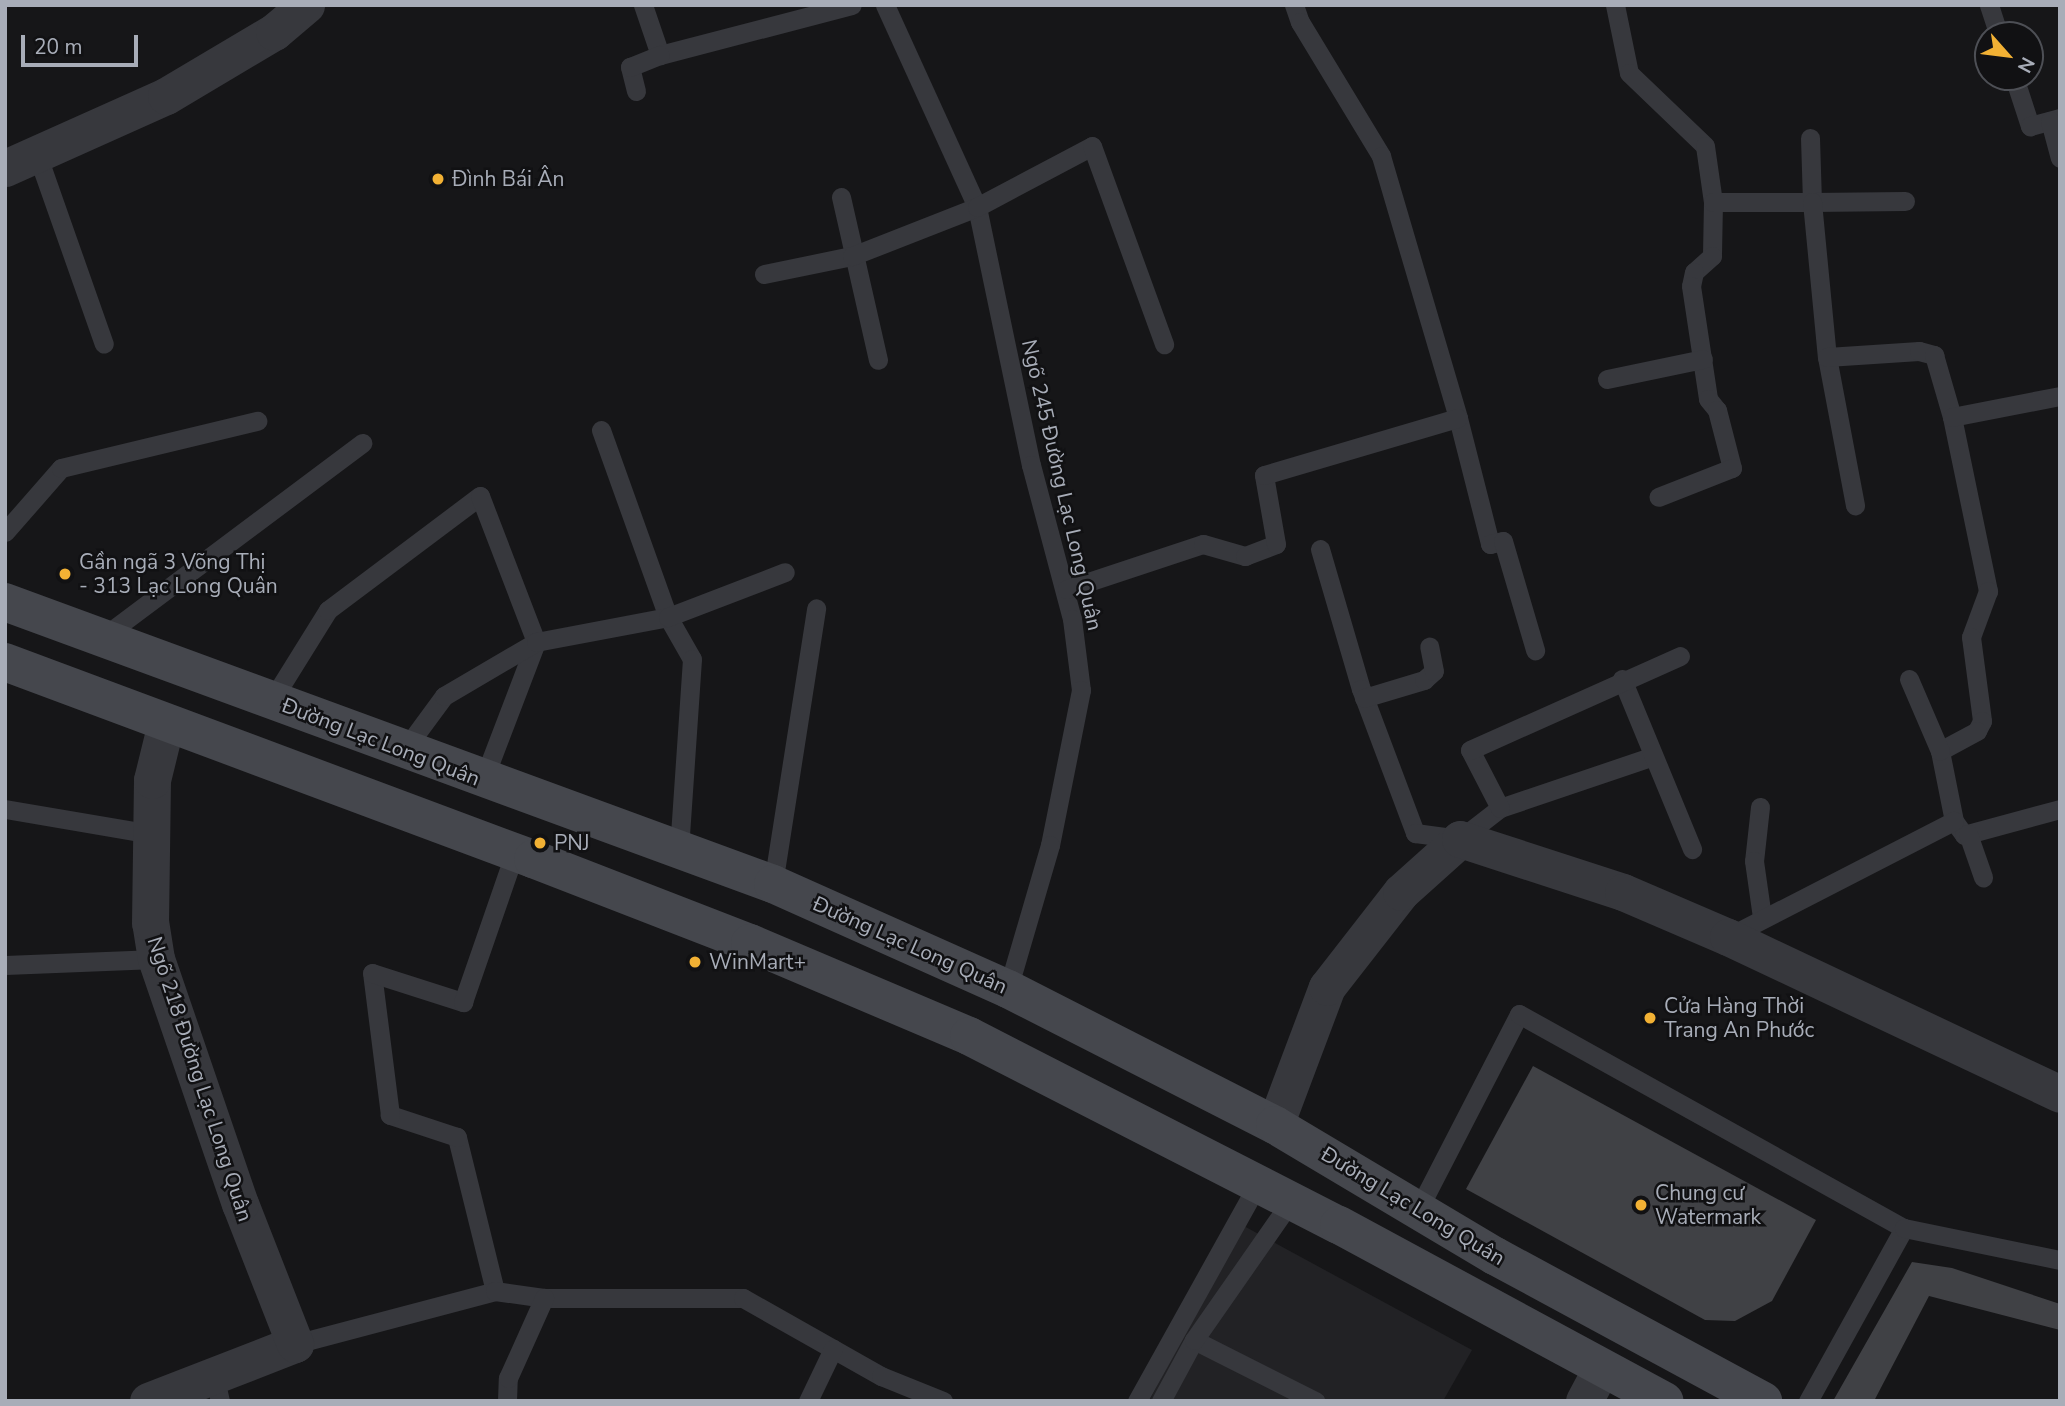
<!DOCTYPE html>
<meta charset="utf-8">
<style>
body{margin:0}
#map{position:relative;width:2065px;height:1406px;overflow:hidden;background:#161618;font-family:"Nunito Sans",sans-serif}
div>[style]{position:absolute}
.built>*{inset:0;background:#222225}
.building>*{inset:0;background:#404145}
.lane>*{height:19px;margin:-9.5px;padding:0 9.5px;transform-origin:9.5px;border-radius:9.5px;background:#37383d}
.street>*{height:37px;margin:-18.5px;padding:0 18.5px;transform-origin:18.5px;border-radius:18.5px;background:#37383d}
.secondary>*{height:38px;margin:-19px;padding:0 19px;transform-origin:19px;border-radius:19px;background:#45474d}
.dots>*{width:19px;height:19px;translate:-50% -50%;box-sizing:border-box;border:4px solid #111113;border-radius:50%}
span{translate:-50% -50%;white-space:nowrap;text-align:center;line-height:1.15;-webkit-text-stroke:5px #111113;paint-order:stroke}
.poi-label{font-size:21px;color:#a8adb8}
.left{translate:0 -50%;text-align:left}
.street-label{font-size:21px;color:#a8adb8}
.frame{position:absolute;inset:0;border:7px solid #a8adb8;pointer-events:none}
.north{position:absolute;left:1974px;top:21px;width:70px;height:70px;box-sizing:border-box;background:#111113;border:2px solid #4d4f55;border-radius:50%;rotate:118deg;font-size:19px;font-weight:700;line-height:28px;text-align:center;color:#a8adb8}
.north::after{content:'';display:block;margin:auto;width:24px;height:32px;background:#f2b134;clip-path:polygon(50% 0,100% 100%,50% 72%,0 100%)}
.scale{position:absolute;left:21px;top:35px;width:117px;height:32px;box-sizing:border-box;border:4px solid #a8adb8;border-top:0;padding-left:9px;font-size:21px;line-height:24px;white-space:nowrap;color:#a8adb8;-webkit-text-stroke:5px #111113;paint-order:stroke}
</style>
<div id="map">
<div class="built">
<i style="clip-path:polygon(1242px 1225px,1472px 1350px,1443px 1401px,1149px 1401px)"></i>
</div>
<div class="building">
<i style="clip-path:polygon(1533px 1066px,1816px 1220px,1772px 1301px,1735px 1321px,1705px 1320px,1466px 1189px)"></i>
<i style="clip-path:polygon(1912px 1262px,1952px 1268px,2060px 1304px,2060px 1330px,1929px 1296px,1874px 1401px,1833px 1401px)"></i>
</div>
<div class="lane">
<i style="left:643px;top:5px;width:53px;rotate:71.2deg"></i>
<i style="left:660px;top:55px;width:198px;rotate:-14.6deg"></i>
<i style="left:885px;top:5px;width:222px;rotate:65.5deg"></i>
<i style="left:977px;top:207px;width:264px;rotate:78.2deg"></i>
<i style="left:1031px;top:465px;width:159px;rotate:75.1deg"></i>
<i style="left:1072px;top:619px;width:72px;rotate:82.8deg"></i>
<i style="left:1081px;top:690px;width:158px;rotate:101.3deg"></i>
<i style="left:1050px;top:845px;width:150px;rotate:106.3deg"></i>
<i style="left:1294px;top:5px;width:18px;rotate:71deg"></i>
<i style="left:1300px;top:22px;width:157px;rotate:58.8deg"></i>
<i style="left:1381px;top:156px;width:273px;rotate:73.6deg"></i>
<i style="left:1458px;top:418px;width:130px;rotate:75.7deg"></i>
<i style="left:1490px;top:544px;width:13px;rotate:-13deg"></i>
<i style="left:1503px;top:541px;width:114px;rotate:73.6deg"></i>
<i style="left:1615px;top:5px;width:69px;rotate:78.4deg"></i>
<i style="left:1629px;top:73px;width:105px;rotate:43.8deg"></i>
<i style="left:1705px;top:146px;width:57px;rotate:81.9deg"></i>
<i style="left:1713px;top:202px;width:54px;rotate:91.1deg"></i>
<i style="left:1712px;top:256px;width:24px;rotate:138deg"></i>
<i style="left:1694px;top:272px;width:14px;rotate:102deg"></i>
<i style="left:1691px;top:286px;width:114px;rotate:81.4deg"></i>
<i style="left:1708px;top:399px;width:14px;rotate:51deg"></i>
<i style="left:1717px;top:410px;width:60px;rotate:75.5deg"></i>
<i style="left:1732px;top:468px;width:79px;rotate:158.6deg"></i>
<i style="left:1989px;top:5px;width:32px;rotate:72deg"></i>
<i style="left:2014px;top:77px;width:52px;rotate:71.9deg"></i>
<i style="left:2030px;top:126px;width:31px;rotate:-15deg"></i>
<i style="left:636px;top:91px;width:25px;rotate:-104deg"></i>
<i style="left:630px;top:67px;width:32px;rotate:-22deg"></i>
<i style="left:2050px;top:121px;width:38px;rotate:75deg"></i>
<i style="left:1810px;top:138px;width:64px;rotate:88.2deg"></i>
<i style="left:1812px;top:202px;width:93px;rotate:-0.6deg"></i>
<i style="left:37px;top:154px;width:201px;rotate:70.6deg"></i>
<i style="left:841px;top:197px;width:167px;rotate:77.2deg"></i>
<i style="left:1713px;top:202px;width:99px"></i>
<i style="left:1812px;top:202px;width:156px;rotate:84.5deg"></i>
<i style="left:1827px;top:357px;width:151px;rotate:79.3deg"></i>
<i style="left:764px;top:274px;width:90px;rotate:-11.6deg"></i>
<i style="left:852px;top:256px;width:134px;rotate:-21.4deg"></i>
<i style="left:977px;top:207px;width:130px;rotate:-27.9deg"></i>
<i style="left:1092px;top:146px;width:211px;rotate:70deg"></i>
<i style="left:1827px;top:357px;width:92px;rotate:-3.7deg"></i>
<i style="left:1919px;top:351px;width:16px;rotate:15deg"></i>
<i style="left:1934px;top:355px;width:65px;rotate:73.8deg"></i>
<i style="left:1952px;top:417px;width:178px;rotate:78.3deg"></i>
<i style="left:1988px;top:591px;width:49px;rotate:110.3deg"></i>
<i style="left:1971px;top:637px;width:85px;rotate:82.5deg"></i>
<i style="left:1982px;top:721px;width:11px;rotate:117deg"></i>
<i style="left:1977px;top:731px;width:42px;rotate:151.6deg"></i>
<i style="left:1940px;top:751px;width:71px;rotate:78.7deg"></i>
<i style="left:1954px;top:821px;width:17px;rotate:54deg"></i>
<i style="left:1964px;top:835px;width:99px;rotate:-15.2deg"></i>
<i style="left:1607px;top:379px;width:98px;rotate:-11.8deg"></i>
<i style="left:1952px;top:417px;width:110px;rotate:-11deg"></i>
<i style="left:601px;top:430px;width:199px;rotate:70.3deg"></i>
<i style="left:668px;top:617px;width:48px;rotate:60.3deg"></i>
<i style="left:692px;top:659px;width:189px;rotate:93.9deg"></i>
<i style="left:5px;top:532px;width:85px;rotate:-48.8deg"></i>
<i style="left:61px;top:468px;width:202px;rotate:-13.5deg"></i>
<i style="left:1320px;top:549px;width:146px;rotate:73.7deg"></i>
<i style="left:1361px;top:689px;width:154px;rotate:69.4deg"></i>
<i style="left:1415px;top:833px;width:45px;rotate:7.6deg"></i>
<i style="left:1460px;top:839px;width:51px;rotate:-37.8deg"></i>
<i style="left:1500px;top:808px;width:159px;rotate:-18.7deg"></i>
<i style="left:1067px;top:589px;width:143px;rotate:-18.3deg"></i>
<i style="left:1203px;top:544px;width:44px;rotate:15.9deg"></i>
<i style="left:1245px;top:556px;width:33px;rotate:-21deg"></i>
<i style="left:1276px;top:544px;width:70px;rotate:-99.9deg"></i>
<i style="left:1264px;top:475px;width:202px;rotate:-16.4deg"></i>
<i style="left:103px;top:637px;width:324px;rotate:-36.8deg"></i>
<i style="left:1622px;top:679px;width:184px;rotate:67.6deg"></i>
<i style="left:1909px;top:679px;width:78px;rotate:66.7deg"></i>
<i style="left:1364px;top:698px;width:63px;rotate:-16.7deg"></i>
<i style="left:1424px;top:680px;width:13px;rotate:-42deg"></i>
<i style="left:1434px;top:671px;width:25px;rotate:-101deg"></i>
<i style="left:272px;top:700px;width:106px;rotate:-58.1deg"></i>
<i style="left:328px;top:610px;width:190px;rotate:-36.9deg"></i>
<i style="left:480px;top:496px;width:156px;rotate:69deg"></i>
<i style="left:536px;top:642px;width:149px;rotate:110.9deg"></i>
<i style="left:405px;top:749px;width:66px;rotate:-53.7deg"></i>
<i style="left:444px;top:696px;width:107px;rotate:-30.4deg"></i>
<i style="left:536px;top:642px;width:134px;rotate:-10.7deg"></i>
<i style="left:668px;top:617px;width:125px;rotate:-21deg"></i>
<i style="left:1760px;top:807px;width:54px;rotate:96.3deg"></i>
<i style="left:1754px;top:861px;width:57px;rotate:81.9deg"></i>
<i style="left:1500px;top:808px;width:65px;rotate:-117.3deg"></i>
<i style="left:1470px;top:750px;width:230px;rotate:-24.1deg"></i>
<i style="left:5px;top:809px;width:148px;rotate:9.7deg"></i>
<i style="left:1968px;top:834px;width:46px;rotate:70.8deg"></i>
<i style="left:773px;top:884px;width:279px;rotate:-81.1deg"></i>
<i style="left:1728px;top:937px;width:254px;rotate:-27.2deg"></i>
<i style="left:5px;top:965px;width:151px;rotate:-2.3deg"></i>
<i style="left:1419px;top:1208px;width:218px;rotate:-62.7deg"></i>
<i style="left:1519px;top:1014px;width:440px;rotate:29.1deg"></i>
<i style="left:1904px;top:1228px;width:198px;rotate:119deg"></i>
<i style="left:1904px;top:1228px;width:159px;rotate:11.6deg"></i>
<i style="left:495px;top:1291px;width:159px;rotate:-103.9deg"></i>
<i style="left:457px;top:1137px;width:71px;rotate:-161.8deg"></i>
<i style="left:390px;top:1115px;width:143px;rotate:-97.2deg"></i>
<i style="left:372px;top:973px;width:96px;rotate:17.7deg"></i>
<i style="left:463px;top:1002px;width:159px;rotate:-70.9deg"></i>
<i style="left:1194px;top:1340px;width:136px;rotate:26.8deg"></i>
<i style="left:295px;top:1344px;width:207px;rotate:-14.8deg"></i>
<i style="left:495px;top:1291px;width:49px;rotate:8.1deg"></i>
<i style="left:544px;top:1298px;width:199px"></i>
<i style="left:743px;top:1298px;width:159px;rotate:29.5deg"></i>
<i style="left:881px;top:1376px;width:67px;rotate:22deg"></i>
<i style="left:214px;top:1375px;width:27px;rotate:77deg"></i>
<i style="left:507px;top:1401px;width:23px;rotate:-88deg"></i>
<i style="left:508px;top:1378px;width:88px;rotate:-65.8deg"></i>
<i style="left:808px;top:1401px;width:58px;rotate:-64.3deg"></i>
<i style="left:1137px;top:1401px;width:247px;rotate:-60.9deg"></i>
<i style="left:1161px;top:1401px;width:69px;rotate:-61.6deg"></i>
<i style="left:1194px;top:1340px;width:169px;rotate:-55.1deg"></i>
</div>
<div class="street">
<i style="left:5px;top:168px;width:176px;rotate:-24.1deg"></i>
<i style="left:166px;top:96px;width:126px;rotate:-30.7deg"></i>
<i style="left:274px;top:32px;width:42px;rotate:-40.2deg"></i>
<i style="left:1275px;top:1125px;width:147px;rotate:-69.4deg"></i>
<i style="left:1327px;top:987px;width:120px;rotate:-52.1deg"></i>
<i style="left:1401px;top:892px;width:79px;rotate:-41.9deg"></i>
<i style="left:1460px;top:839px;width:171px;rotate:18deg"></i>
<i style="left:1623px;top:892px;width:114px;rotate:23.2deg"></i>
<i style="left:1728px;top:937px;width:367px;rotate:25.3deg"></i>
<i style="left:148px;top:1401px;width:158px;rotate:-21.2deg"></i>
<i style="left:295px;top:1344px;width:150px;rotate:-111.4deg"></i>
<i style="left:240px;top:1204px;width:259px;rotate:-108.9deg"></i>
<i style="left:156px;top:959px;width:36px;rotate:-99deg"></i>
<i style="left:150px;top:923px;width:143px;rotate:-89.2deg"></i>
<i style="left:152px;top:780px;width:59px;rotate:-76.2deg"></i>
<i style="left:1584px;top:1401px;width:38px;rotate:-62deg"></i>
</div>
<div class="secondary">
<i style="left:5px;top:602px;width:818px;rotate:20.16deg"></i>
<i style="left:773px;top:884px;width:257px;rotate:24.1deg"></i>
<i style="left:1008px;top:989px;width:300px;rotate:27deg"></i>
<i style="left:1275px;top:1125px;width:256px;rotate:30.8deg"></i>
<i style="left:1495px;top:1256px;width:305px;rotate:28.4deg"></i>
<i style="left:5px;top:662px;width:564px;rotate:20.46deg"></i>
<i style="left:533px;top:859px;width:233px;rotate:21.2deg"></i>
<i style="left:750px;top:943px;width:238px;rotate:23deg"></i>
<i style="left:969px;top:1036px;width:415px;rotate:27.1deg"></i>
<i style="left:1339px;top:1225px;width:370px;rotate:28.4deg"></i>
</div>
<div class="dots">
<i style="left:438px;top:179px;background:#f2b134"></i>
<i style="left:65px;top:574px;background:#f2b134"></i>
<i style="left:540px;top:843px;background:#f2b134"></i>
<i style="left:695px;top:962px;background:#f2b134"></i>
<i style="left:1650px;top:1018px;background:#f2b134"></i>
<i style="left:1641px;top:1205px;background:#f2b134"></i>
</div>
<div class="poi-label">
<span class="left" style="left:452px;top:179px">Đình Bái Ân</span>
<span class="left" style="left:79px;top:574px">Gần ngã 3 Võng Thị<br>- 313 Lạc Long Quân</span>
<span class="left" style="left:554px;top:843px">PNJ</span>
<span class="left" style="left:709px;top:962px">WinMart+</span>
<span class="left" style="left:1664px;top:1018px">Cửa Hàng Thời<br>Trang An Phước</span>
<span class="left" style="left:1655px;top:1205px">Chung cư<br>Watermark</span>
</div>
<div class="street-label">
<span style="left:1062px;top:485px;rotate:77deg">Ngõ 245 Đường Lạc Long Quân</span>
<span style="left:381px;top:742px;rotate:21deg">Đường Lạc Long Quân</span>
<span style="left:910px;top:945px;rotate:24deg">Đường Lạc Long Quân</span>
<span style="left:200px;top:1079px;rotate:72deg">Ngõ 218 Đường Lạc Long Quân</span>
<span style="left:1413px;top:1206px;rotate:31deg">Đường Lạc Long Quân</span>
</div>
<div class="frame"></div>
<div class="north">N</div>
<div class="scale">20 m</div>
</div>
